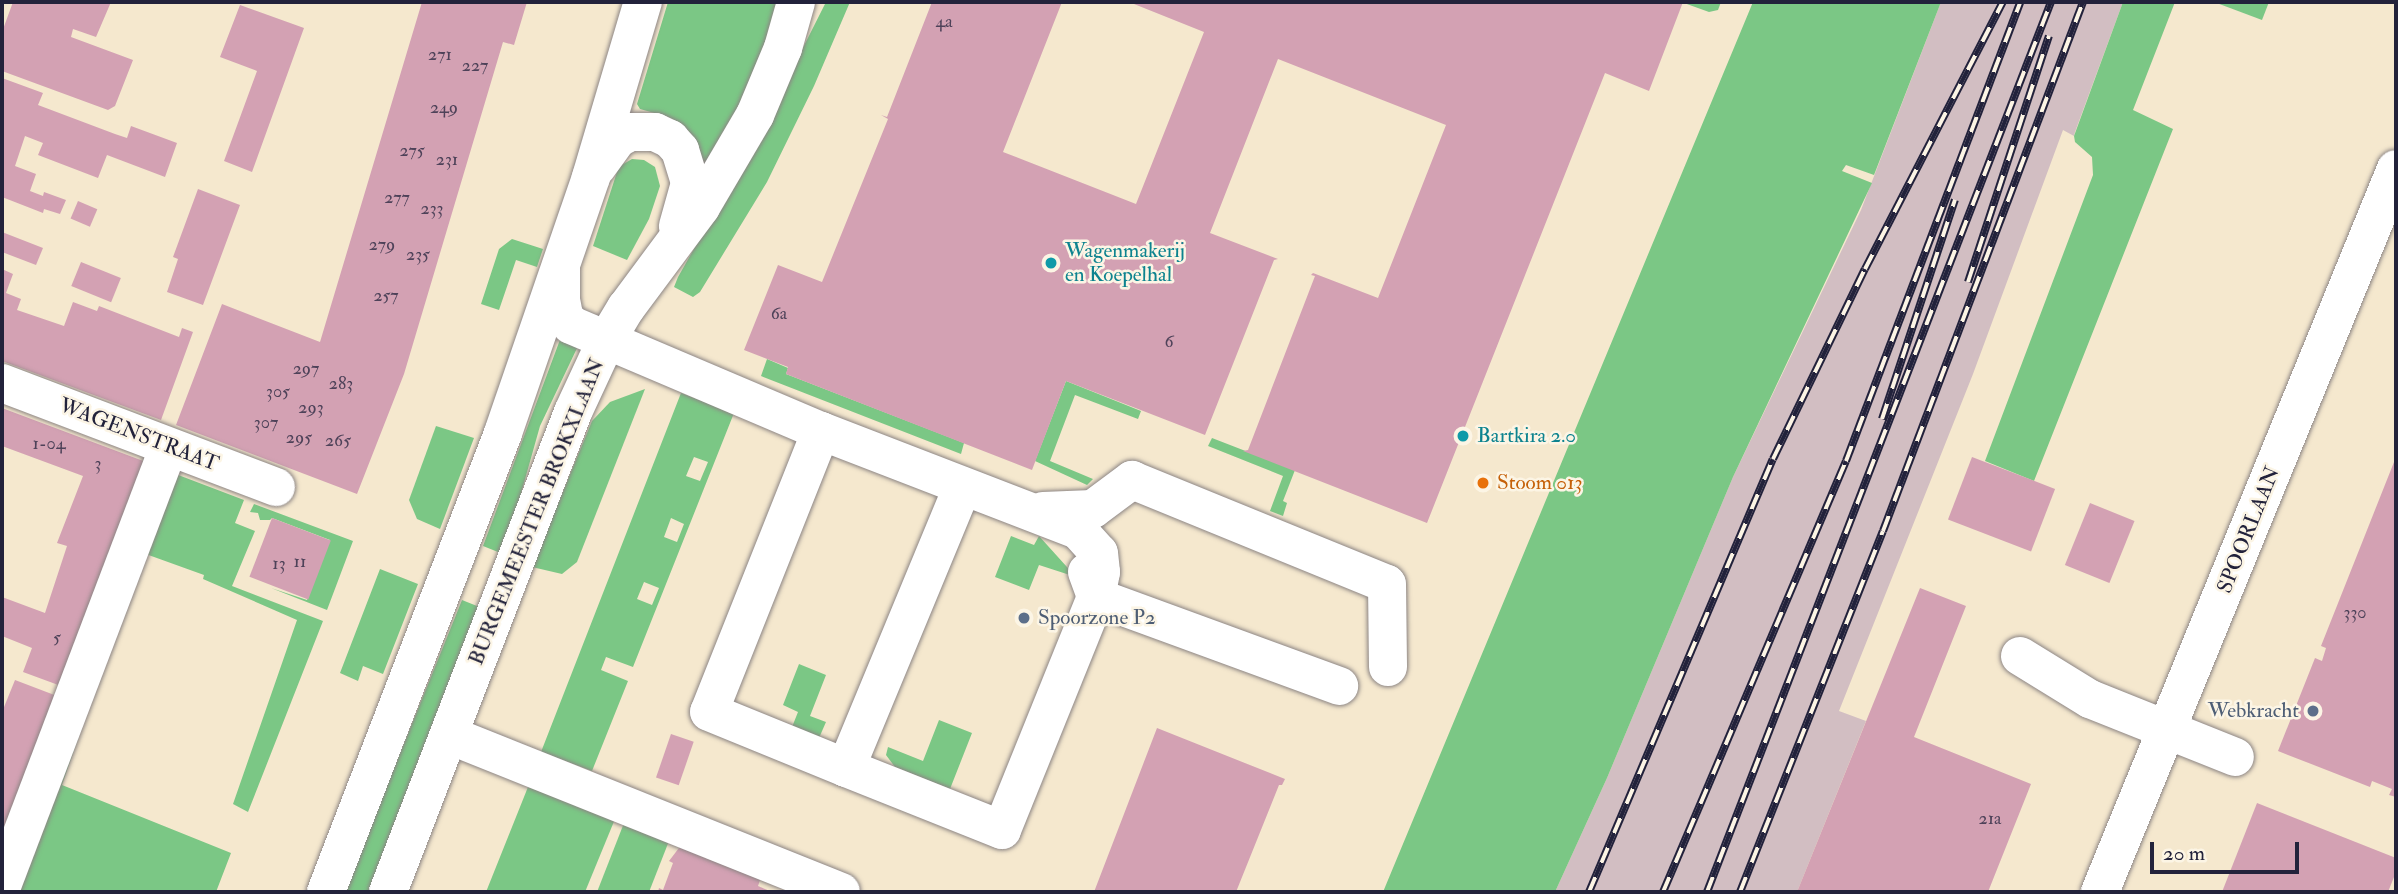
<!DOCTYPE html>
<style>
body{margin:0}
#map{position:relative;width:2398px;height:894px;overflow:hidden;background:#f5e8ce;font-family:"IM FELL Double Pica",serif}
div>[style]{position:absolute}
.industrial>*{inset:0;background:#d2bec2}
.green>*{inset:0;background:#7bc785;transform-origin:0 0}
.building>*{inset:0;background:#d3a1b3;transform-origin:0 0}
.roads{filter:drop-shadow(0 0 2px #8c8584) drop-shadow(0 0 2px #8c8584)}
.minor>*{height:38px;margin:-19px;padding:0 19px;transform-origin:19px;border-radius:19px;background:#fff}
.rail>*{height:8px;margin-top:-4px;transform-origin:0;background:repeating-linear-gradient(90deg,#fcf5e5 0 16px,#22223b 0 32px);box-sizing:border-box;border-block:2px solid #22223b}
.dots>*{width:19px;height:19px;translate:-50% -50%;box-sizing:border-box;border:4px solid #fcf5e5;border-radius:50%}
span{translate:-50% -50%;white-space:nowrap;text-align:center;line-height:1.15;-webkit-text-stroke:5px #fcf5e5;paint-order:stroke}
.number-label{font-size:18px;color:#4e4259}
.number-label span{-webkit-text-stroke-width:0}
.culture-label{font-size:21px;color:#0d838f}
.left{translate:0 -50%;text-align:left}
.street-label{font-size:21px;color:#22223b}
.food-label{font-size:21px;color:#c56008}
.service-label{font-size:21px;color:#4e5e75}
.right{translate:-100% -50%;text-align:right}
.frame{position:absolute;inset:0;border:4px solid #22223b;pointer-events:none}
.scale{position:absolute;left:2150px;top:842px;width:149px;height:32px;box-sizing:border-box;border:4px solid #22223b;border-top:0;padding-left:9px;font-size:21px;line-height:24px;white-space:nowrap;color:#22223b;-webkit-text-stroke:5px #fcf5e5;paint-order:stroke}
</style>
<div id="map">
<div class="industrial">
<i style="clip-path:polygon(1941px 2px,2123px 2px,2075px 132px,2074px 136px,2063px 130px,1973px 374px,1839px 711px,1866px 721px,1797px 892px,1555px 892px,1607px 778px,1733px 477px,1861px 210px)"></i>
</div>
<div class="green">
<i style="clip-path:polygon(668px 2px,777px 2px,763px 58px,708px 168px,665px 116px,640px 109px,637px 104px)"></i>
<i style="clip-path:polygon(826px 2px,850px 2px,814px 86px,767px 182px,700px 292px,693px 297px,674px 287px,678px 277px,761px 131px)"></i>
<i style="clip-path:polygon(1721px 2px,1718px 10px,1709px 12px,1684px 3px)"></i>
<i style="clip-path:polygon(1753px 2px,1941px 2px,1874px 175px,1846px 165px,1842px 171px,1872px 183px,1733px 477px,1607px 778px,1555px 892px,1383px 892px)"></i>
<i style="clip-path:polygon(2123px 2px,2175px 2px,2133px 110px,2173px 129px,2034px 481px,1985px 461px,2093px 175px,2092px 157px,2075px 142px,2074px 136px)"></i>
<i style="clip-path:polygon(2214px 2px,2269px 2px,2262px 20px)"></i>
<i style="clip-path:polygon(632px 159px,644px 160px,655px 167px,660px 186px,649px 219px,627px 260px,593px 246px,617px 172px,620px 166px)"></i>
<i style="clip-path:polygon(512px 239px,543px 249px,537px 267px,516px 260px,499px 310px,481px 304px,499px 249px)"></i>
<i style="clip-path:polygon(561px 337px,579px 344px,540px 426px,522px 490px,508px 556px,483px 546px)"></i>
<i style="clip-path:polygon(767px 359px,788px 368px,786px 374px,964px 443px,961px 454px,761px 376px)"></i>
<i style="clip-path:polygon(1066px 381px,1141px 411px,1138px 419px,1075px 395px,1050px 461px,1093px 479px,1087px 485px,1035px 461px)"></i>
<i style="clip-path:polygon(645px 389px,577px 562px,562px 574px,532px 567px,592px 421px,610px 402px)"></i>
<i style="clip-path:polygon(evenodd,681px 393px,734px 413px,633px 667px,606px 657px,601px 670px,628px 681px,592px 771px,541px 752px,681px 393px,694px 457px,708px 462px,700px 481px,686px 476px,694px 457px,681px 393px,671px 518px,684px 524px,677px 542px,664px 537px,671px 518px,681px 393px,644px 582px,659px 588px,652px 605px,637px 599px,644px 582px)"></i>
<i style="clip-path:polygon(436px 426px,474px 438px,440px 529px,417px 519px,409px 500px)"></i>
<i style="clip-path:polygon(1212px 438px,1295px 470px,1283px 501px,1287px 503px,1283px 516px,1270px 511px,1283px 476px,1208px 446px)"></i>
<i style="clip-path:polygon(173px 473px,244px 500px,235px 523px,255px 531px,232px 586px,323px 621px,248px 812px,233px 804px,297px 620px,203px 579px,204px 575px,143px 553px,62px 785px,231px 853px,216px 892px,16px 892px)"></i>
<i style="clip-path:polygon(254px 504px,353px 541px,327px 610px,271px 588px,307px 600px,330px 540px,272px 518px,270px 520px,260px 520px,258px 513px,250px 512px)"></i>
<i style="clip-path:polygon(1011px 536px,1034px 545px,1039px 536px,1076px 577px,1039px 565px,1029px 590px,995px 577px)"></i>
<i style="clip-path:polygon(380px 569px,418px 584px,383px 674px,363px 666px,358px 681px,340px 673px)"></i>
<i style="left:462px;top:600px;width:27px;height:314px;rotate:22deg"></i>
<i style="clip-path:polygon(799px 664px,826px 675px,810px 716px,826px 722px,819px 738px,792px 727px,798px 712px,783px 705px)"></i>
<i style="clip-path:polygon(939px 720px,972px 733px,950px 789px,895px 767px,886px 755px,888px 747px,923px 761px)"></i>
<i style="clip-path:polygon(528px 787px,615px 819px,585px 892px,486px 892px)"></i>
<i style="clip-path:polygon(624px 823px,669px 841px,649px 892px,597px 892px)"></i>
</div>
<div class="building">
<i style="clip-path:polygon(13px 2px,111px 2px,96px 37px,73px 29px,71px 37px,133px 60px,115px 106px,108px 110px,2px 71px,2px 32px)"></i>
<i style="clip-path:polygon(422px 2px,527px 2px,514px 45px,503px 42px,404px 374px,357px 494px,176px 425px,222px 304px,320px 342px)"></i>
<i style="clip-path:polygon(932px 2px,1062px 2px,1003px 152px,1136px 204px,1204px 32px,1129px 2px,1683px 2px,1649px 91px,1605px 73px,1427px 523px,1243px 451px,1248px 450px,1315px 276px,1311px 275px,1313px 273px,1378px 298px,1446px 125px,1278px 59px,1210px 233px,1278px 259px,1274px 260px,1205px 435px,1066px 381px,1032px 470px,786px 374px,788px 367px,744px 350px,778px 265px,822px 282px,888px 119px,881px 115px,887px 117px)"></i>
<i style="clip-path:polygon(240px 5px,304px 28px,252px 172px,224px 161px,257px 71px,220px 57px)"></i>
<i style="clip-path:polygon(2px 78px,43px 93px,38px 105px,115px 134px,127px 138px,131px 126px,177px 143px,165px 177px,107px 155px,98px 178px,38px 155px,43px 143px,25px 136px,15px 166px,36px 174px,30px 191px,43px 196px,44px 192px,66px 200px,60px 214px,44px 209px,43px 213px,2px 197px)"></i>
<i style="clip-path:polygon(198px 189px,240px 205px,203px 305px,167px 292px,178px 259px,173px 257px)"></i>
<i style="left:78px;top:201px;width:21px;height:19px;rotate:23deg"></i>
<i style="clip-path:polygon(2px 232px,43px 248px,36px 265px,2px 252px)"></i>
<i style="left:81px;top:262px;width:43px;height:26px;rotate:22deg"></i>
<i style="clip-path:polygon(2px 269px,13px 274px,6px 293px,21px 299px,17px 310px,64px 326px,73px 302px,97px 311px,99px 306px,179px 337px,182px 328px,193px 332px,161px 420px,2px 361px)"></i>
<i style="clip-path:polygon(2px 408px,146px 462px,61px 686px,23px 672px,32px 648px,2px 636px,2px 597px,45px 613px,67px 546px,57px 543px,83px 476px,2px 446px)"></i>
<i style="left:1972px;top:457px;width:89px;height:67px;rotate:21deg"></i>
<i style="clip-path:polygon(2396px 457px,2396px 797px,2389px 795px,2392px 789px,2372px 781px,2370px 787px,2278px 751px,2315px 658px,2322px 661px,2326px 648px,2321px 646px)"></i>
<i style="left:2090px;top:503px;width:48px;height:67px;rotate:22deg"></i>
<i style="left:272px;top:518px;width:63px;height:63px;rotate:21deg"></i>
<i style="clip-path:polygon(1920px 588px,1966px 606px,1914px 737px,2031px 784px,1988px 892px,1797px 892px)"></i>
<i style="clip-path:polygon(15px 680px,57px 696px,2px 840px,2px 712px)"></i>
<i style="clip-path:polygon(1157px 728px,1285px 779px,1282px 785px,1279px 785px,1236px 892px,1094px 892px)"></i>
<i style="left:671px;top:734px;width:24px;height:46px;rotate:19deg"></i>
<i style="clip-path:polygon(2257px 803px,2396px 858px,2396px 872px,2388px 892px,2222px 892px)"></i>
<i style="clip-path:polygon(682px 844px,761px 877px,758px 886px,772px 892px,658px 892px,659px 888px,663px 890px,673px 863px,669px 861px)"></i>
</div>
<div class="roads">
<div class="minor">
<i style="left:597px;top:167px;width:34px;rotate:-54deg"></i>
<i style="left:617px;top:139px;width:15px;rotate:-28deg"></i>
<i style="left:630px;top:132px;width:25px"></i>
<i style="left:655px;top:132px;width:17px;rotate:25deg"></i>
<i style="left:670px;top:139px;width:15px;rotate:48deg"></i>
<i style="left:680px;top:150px;width:34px;rotate:73deg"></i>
<i style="left:690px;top:183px;width:45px;rotate:105.6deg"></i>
<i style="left:561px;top:266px;width:34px;rotate:90deg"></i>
<i style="left:561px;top:300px;width:16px;rotate:79deg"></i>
<i style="left:564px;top:316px;width:11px;rotate:52deg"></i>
<i style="left:571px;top:325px;width:272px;rotate:23deg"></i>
<i style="left:821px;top:431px;width:275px;rotate:21.1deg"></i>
<i style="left:1078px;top:530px;width:31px;rotate:48deg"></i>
<i style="left:1099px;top:553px;width:19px;rotate:84deg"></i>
<i style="left:1101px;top:572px;width:25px;rotate:101deg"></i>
<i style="left:1096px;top:597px;width:251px;rotate:112deg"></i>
<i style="left:1002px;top:830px;width:168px;rotate:-158.3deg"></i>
<i style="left:846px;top:768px;width:305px;rotate:-67.5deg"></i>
<i style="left:2px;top:383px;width:293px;rotate:20.8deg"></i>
<i style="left:821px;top:431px;width:302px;rotate:111.7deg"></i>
<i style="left:709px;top:712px;width:148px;rotate:22.2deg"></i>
<i style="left:1043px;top:511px;width:50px;rotate:-2.3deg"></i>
<i style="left:1093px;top:509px;width:49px;rotate:-36.6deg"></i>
<i style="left:1132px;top:480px;width:275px;rotate:22.2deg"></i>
<i style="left:1387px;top:584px;width:83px;rotate:89.3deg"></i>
<i style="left:1087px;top:572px;width:27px;rotate:70deg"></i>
<i style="left:1096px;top:597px;width:259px;rotate:20.1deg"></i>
<i style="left:2020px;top:656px;width:82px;rotate:31.6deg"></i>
<i style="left:2090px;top:699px;width:156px;rotate:21.8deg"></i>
<i style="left:449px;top:735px;width:422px;rotate:21.8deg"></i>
<i style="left:2px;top:886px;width:468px;rotate:-69.2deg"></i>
<i style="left:326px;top:892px;width:492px;rotate:-68.9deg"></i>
<i style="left:503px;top:433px;width:271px;rotate:-71deg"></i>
<i style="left:591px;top:177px;width:183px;rotate:-73.5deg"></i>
<i style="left:388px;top:892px;width:514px;rotate:-68.92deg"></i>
<i style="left:573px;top:412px;width:78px;rotate:-65.1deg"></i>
<i style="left:606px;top:341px;width:39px;rotate:-59deg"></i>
<i style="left:626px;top:308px;width:126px;rotate:-53.4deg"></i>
<i style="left:701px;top:207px;width:107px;rotate:-59.6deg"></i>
<i style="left:755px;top:115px;width:73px;rotate:-67.3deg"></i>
<i style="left:783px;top:48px;width:48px;rotate:-74.2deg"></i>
<i style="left:2100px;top:892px;width:781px;rotate:-67.74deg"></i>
</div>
</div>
<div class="rail">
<i style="left:1968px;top:282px;width:259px;rotate:-71.8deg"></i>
<i style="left:1882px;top:419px;width:231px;rotate:-71.6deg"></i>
<i style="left:1589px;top:892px;width:470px;rotate:-67deg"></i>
<i style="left:1773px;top:459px;width:211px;rotate:-64.2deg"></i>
<i style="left:1865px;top:269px;width:301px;rotate:-62.7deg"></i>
<i style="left:1663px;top:892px;width:468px;rotate:-67deg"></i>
<i style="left:1846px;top:461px;width:491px;rotate:-69.2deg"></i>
<i style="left:1707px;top:892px;width:954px;rotate:-68.87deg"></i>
<i style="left:1740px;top:892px;width:388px;rotate:-68.4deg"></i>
<i style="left:1883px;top:531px;width:566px;rotate:-69.29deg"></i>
</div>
<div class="dots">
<i style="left:1051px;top:263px;background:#0f9aa8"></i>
<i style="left:1463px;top:436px;background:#0f9aa8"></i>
<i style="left:1483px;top:483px;background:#e8710a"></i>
<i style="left:1024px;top:618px;background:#5c6f8a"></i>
<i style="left:2313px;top:711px;background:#5c6f8a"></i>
</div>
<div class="number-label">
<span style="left:944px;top:22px">4a</span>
<span style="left:440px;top:55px">271</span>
<span style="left:475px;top:66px">227</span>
<span style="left:444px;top:108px">249</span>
<span style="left:412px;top:151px">275</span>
<span style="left:447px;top:160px">231</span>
<span style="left:397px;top:198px">277</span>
<span style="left:432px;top:209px">233</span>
<span style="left:382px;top:245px">279</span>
<span style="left:418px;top:255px">235</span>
<span style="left:386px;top:296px">257</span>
<span style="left:779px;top:314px">6a</span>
<span style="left:1169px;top:342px">6</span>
<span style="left:306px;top:369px">297</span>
<span style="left:341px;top:384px">283</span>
<span style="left:278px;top:392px">305</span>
<span style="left:311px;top:408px">293</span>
<span style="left:266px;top:423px">307</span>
<span style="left:299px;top:438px">295</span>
<span style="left:338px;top:441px">265</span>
<span style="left:49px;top:444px">1-04</span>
<span style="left:98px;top:464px">3</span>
<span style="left:300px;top:562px">11</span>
<span style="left:279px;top:564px">13</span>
<span style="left:2355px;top:613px">330</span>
<span style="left:57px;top:638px">5</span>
<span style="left:1990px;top:819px">21a</span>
</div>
<div class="culture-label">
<span class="left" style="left:1065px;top:263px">Wagenmakerij<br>en Koepelhal</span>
<span class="left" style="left:1477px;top:436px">Bartkira 2.0</span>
</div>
<div class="street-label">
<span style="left:139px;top:435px;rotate:21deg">WAGENSTRAAT</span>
<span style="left:537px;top:512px;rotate:-68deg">BURGEMEESTER BROKXLAAN</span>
<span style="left:2249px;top:530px;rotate:-68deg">SPOORLAAN</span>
</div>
<div class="food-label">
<span class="left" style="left:1497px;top:483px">Stoom 013</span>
</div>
<div class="service-label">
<span class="left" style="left:1038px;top:618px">Spoorzone P2</span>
<span class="right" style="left:2299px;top:711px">Webkracht</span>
</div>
<div class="frame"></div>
<div class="scale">20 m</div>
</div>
